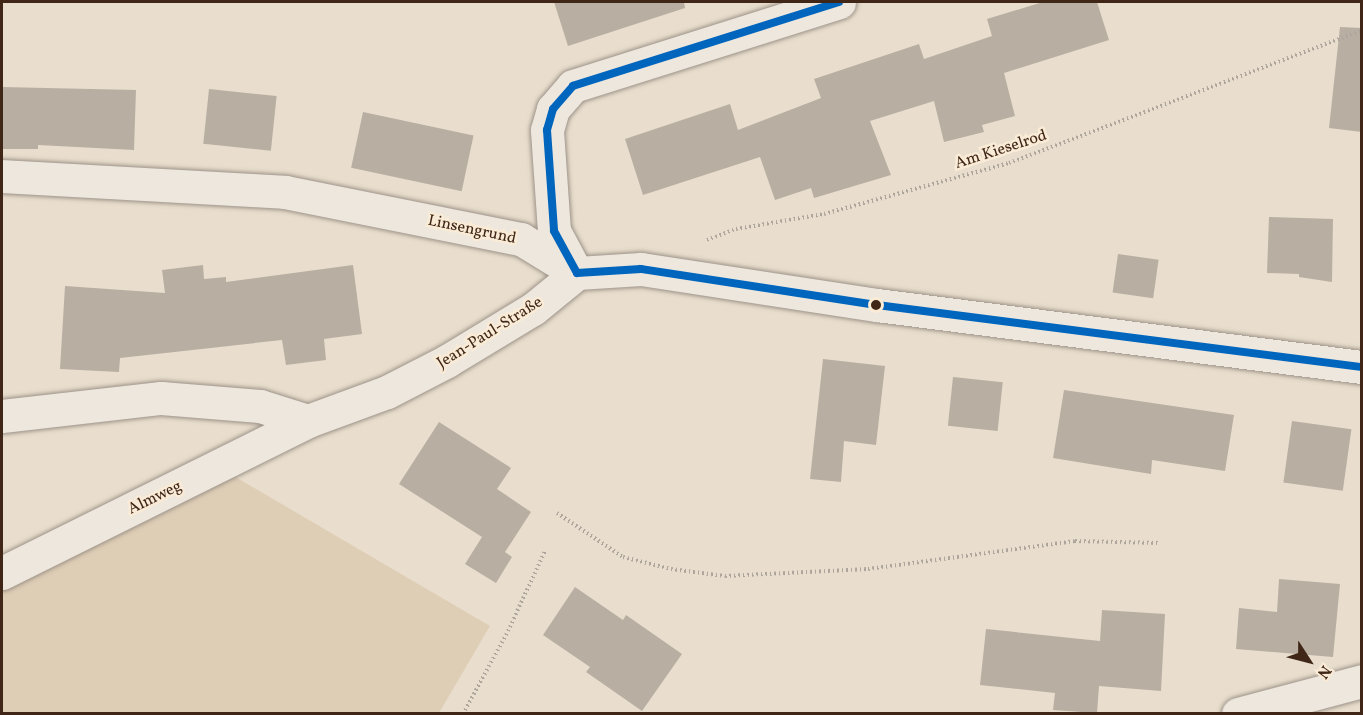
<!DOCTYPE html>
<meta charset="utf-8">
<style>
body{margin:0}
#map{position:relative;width:1363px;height:715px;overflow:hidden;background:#e9decd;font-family:Vollkorn,serif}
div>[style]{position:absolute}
.green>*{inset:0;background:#dfceb6}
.building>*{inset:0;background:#b8aea2;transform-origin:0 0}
.path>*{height:4px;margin-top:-2px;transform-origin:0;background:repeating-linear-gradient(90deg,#aea69d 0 1.5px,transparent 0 4.5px)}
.roads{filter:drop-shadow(0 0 2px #9d9388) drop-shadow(0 0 2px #9d9388)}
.minor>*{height:33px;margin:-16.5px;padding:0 16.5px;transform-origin:16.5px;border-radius:16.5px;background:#ede7de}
.bus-1>*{height:8px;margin:-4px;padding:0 4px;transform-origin:4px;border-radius:4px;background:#0065bd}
.dots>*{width:16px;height:16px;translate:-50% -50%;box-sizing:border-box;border:3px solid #f9ebd6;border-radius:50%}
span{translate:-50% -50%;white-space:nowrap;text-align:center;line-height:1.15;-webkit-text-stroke:5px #f9ebd6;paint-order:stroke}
.street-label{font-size:16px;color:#402616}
.frame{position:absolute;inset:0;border:3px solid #402616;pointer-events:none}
.north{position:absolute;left:1279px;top:631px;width:60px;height:60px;-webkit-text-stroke:4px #f9ebd6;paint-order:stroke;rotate:126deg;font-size:16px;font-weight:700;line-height:24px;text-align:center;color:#402616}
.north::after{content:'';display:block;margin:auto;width:21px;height:27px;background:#402616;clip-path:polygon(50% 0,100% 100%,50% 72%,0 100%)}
</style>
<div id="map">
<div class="green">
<i style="clip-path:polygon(227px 472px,490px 626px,439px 713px,2px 714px,2px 585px)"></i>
</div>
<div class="building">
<i style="clip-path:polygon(554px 2px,684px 2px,685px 8px,568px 46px)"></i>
<i style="clip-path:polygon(1043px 2px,1097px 2px,1109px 40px,1004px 73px,1015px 116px,982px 125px,984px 132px,944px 142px,934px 101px,870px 121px,891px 175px,814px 198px,811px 188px,775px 200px,760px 157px,643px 195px,625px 139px,730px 104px,738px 130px,821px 98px,814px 79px,919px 44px,924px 59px,992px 36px,987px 19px)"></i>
<i style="clip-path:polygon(1340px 27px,1362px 28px,1362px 132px,1329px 128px)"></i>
<i style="clip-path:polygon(2px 87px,136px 90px,134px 150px,38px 145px,38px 149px,2px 149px)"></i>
<i style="left:209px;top:89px;width:68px;height:55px;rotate:6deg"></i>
<i style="left:363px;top:112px;width:113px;height:57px;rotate:12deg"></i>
<i style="clip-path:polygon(1269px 217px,1333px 219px,1332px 282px,1299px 277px,1299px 274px,1267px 273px)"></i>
<i style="left:1118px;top:254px;width:41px;height:39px;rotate:8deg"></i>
<i style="clip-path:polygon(203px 265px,204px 279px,226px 277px,226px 282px,353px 265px,362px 334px,324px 339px,326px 360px,286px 365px,282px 340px,120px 358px,119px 372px,60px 369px,65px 286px,165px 293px,162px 270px)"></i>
<i style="clip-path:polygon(823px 359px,885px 366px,876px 445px,844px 441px,841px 482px,810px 479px)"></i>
<i style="left:953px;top:377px;width:50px;height:49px;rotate:6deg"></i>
<i style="clip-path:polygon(1064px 390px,1234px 415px,1225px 471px,1152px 460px,1151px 474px,1053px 458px)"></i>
<i style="left:1292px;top:421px;width:60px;height:62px;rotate:8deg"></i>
<i style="clip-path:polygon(439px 422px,511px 468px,497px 489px,531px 512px,505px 552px,512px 557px,496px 583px,465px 564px,482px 537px,399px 484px)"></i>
<i style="clip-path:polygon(1279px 579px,1340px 584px,1333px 657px,1236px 649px,1239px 608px,1277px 612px)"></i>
<i style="clip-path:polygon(575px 587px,623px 620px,626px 615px,682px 654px,642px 711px,586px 672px,590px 667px,543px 635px)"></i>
<i style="clip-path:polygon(1102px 610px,1165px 614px,1161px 691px,1099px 686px,1097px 713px,1053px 710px,1055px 693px,980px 685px,986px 629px,1100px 641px)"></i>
</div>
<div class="path">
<i style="left:707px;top:240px;width:31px;rotate:-21deg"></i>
<i style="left:736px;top:229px;width:89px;rotate:-9.7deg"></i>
<i style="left:824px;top:214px;width:192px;rotate:-15.4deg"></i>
<i style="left:1009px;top:163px;width:377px;rotate:-20.6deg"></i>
<i style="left:557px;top:513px;width:79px;rotate:33.7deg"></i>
<i style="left:623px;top:557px;width:49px;rotate:14deg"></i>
<i style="left:671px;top:569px;width:54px;rotate:7.4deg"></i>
<i style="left:725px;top:576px;width:143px;rotate:-2.8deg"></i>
<i style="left:868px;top:569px;width:209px;rotate:-7.7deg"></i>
<i style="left:1075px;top:541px;width:85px;rotate:1.3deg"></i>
<i style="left:463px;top:714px;width:94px;rotate:-61.5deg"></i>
<i style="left:508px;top:631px;width:88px;rotate:-65.2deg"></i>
</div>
<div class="roads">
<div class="minor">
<i style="left:2px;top:176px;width:283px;rotate:3.2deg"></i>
<i style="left:285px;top:192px;width:241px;rotate:11.3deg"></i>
<i style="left:521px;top:239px;width:66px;rotate:31.3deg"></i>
<i style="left:577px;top:273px;width:64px;rotate:-3.6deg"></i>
<i style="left:641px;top:269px;width:239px;rotate:8.7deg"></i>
<i style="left:877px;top:305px;width:489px;rotate:7.3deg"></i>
<i style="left:576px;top:272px;width:47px;rotate:-118.2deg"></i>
<i style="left:554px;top:231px;width:101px;rotate:-94deg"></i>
<i style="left:547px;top:130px;width:22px;rotate:-74deg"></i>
<i style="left:553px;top:109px;width:30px;rotate:-49deg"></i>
<i style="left:573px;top:86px;width:279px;rotate:-17.5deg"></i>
<i style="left:2px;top:416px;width:160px;rotate:-6.5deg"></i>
<i style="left:161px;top:398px;width:99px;rotate:4.6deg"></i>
<i style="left:260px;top:406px;width:50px;rotate:17.4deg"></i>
<i style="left:2px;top:573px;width:342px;rotate:-26.4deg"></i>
<i style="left:308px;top:421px;width:84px;rotate:-20.2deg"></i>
<i style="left:387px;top:392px;width:68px;rotate:-27.3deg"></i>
<i style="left:447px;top:361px;width:100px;rotate:-31.2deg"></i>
<i style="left:533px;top:309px;width:57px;rotate:-39.3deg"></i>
<i style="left:1238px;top:714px;width:128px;rotate:-14.9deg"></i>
</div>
</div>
<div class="bus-1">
<i style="left:839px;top:2px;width:279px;rotate:162.5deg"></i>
<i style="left:573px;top:86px;width:30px;rotate:131deg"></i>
<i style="left:553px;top:109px;width:22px;rotate:106deg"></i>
<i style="left:547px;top:130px;width:101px;rotate:86deg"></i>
<i style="left:554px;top:231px;width:48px;rotate:61.3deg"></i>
<i style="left:577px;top:273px;width:64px;rotate:-3.6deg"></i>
<i style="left:641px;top:269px;width:239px;rotate:8.7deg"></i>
<i style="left:877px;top:305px;width:489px;rotate:7.3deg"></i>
</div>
<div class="dots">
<i style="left:876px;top:305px;background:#402616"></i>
</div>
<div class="street-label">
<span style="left:1001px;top:150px;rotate:-18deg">Am Kieselrod</span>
<span style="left:472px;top:230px;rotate:12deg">Linsengrund</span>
<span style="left:490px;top:333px;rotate:-32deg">Jean-Paul-Straße</span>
<span style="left:155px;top:498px;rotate:-26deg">Almweg</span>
</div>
<div class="frame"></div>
<div class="north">N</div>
</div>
